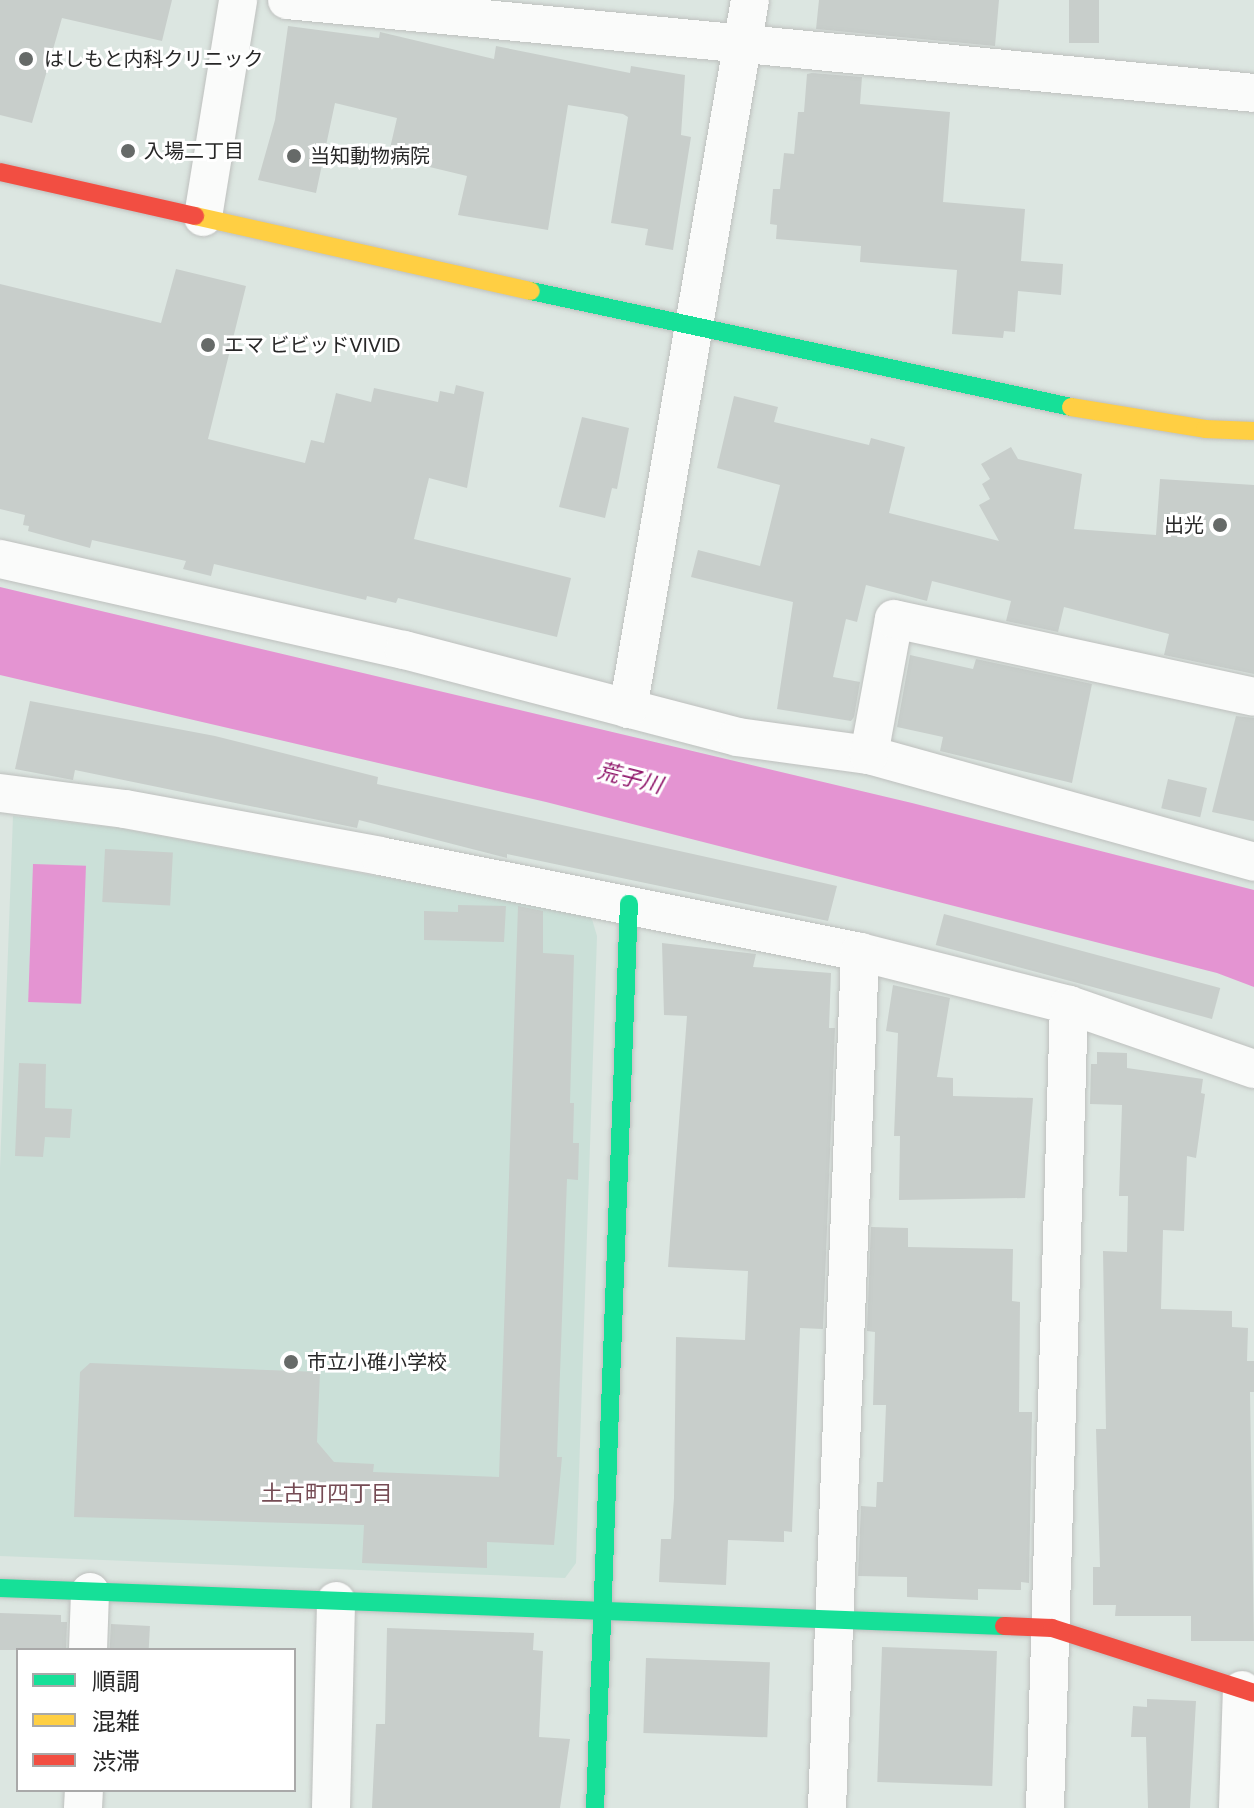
<!DOCTYPE html>
<meta charset="utf-8">
<style>
body{margin:0}
#map{position:relative;width:1254px;height:1808px;overflow:hidden;background:#dce6e1;font-family:Poppins,"Noto Sans JP",sans-serif}
div>[style]{position:absolute}
.education>*{inset:0;background:#cbe0d8}
.water>*{inset:0;background:#e494d2;transform-origin:0 0}
.building>*{inset:0;background:#c8cecb;transform-origin:0 0}
.roads{filter:drop-shadow(0 0 2px #bec0be) drop-shadow(0 0 2px #bec0be)}
.street>*{height:38px;margin:-19px;padding:0 19px;transform-origin:19px;border-radius:19px;background:#fafbfa}
.fast>*{height:18px;margin:-9px;padding:0 9px;transform-origin:9px;border-radius:9px;background:#16e098}
.slow>*{height:18px;margin:-9px;padding:0 9px;transform-origin:9px;border-radius:9px;background:#ffcf43}
.jam>*{height:18px;margin:-9px;padding:0 9px;transform-origin:9px;border-radius:9px;background:#f24e42}
.dots>*{width:22px;height:22px;translate:-50% -50%;box-sizing:border-box;border:4px solid #fff;border-radius:50%}
span{translate:-50% -50%;white-space:nowrap;text-align:center;line-height:1.15;-webkit-text-stroke:6px #fff;paint-order:stroke}
.poi-label{font-size:20px;color:#272727}
.left{translate:0 -50%;text-align:left}
.right{translate:-100% -50%;text-align:right}
.water-label{font-size:22px;color:#8e1469;font-style:italic}
.neighbourhood-label{font-size:22px;color:#754b54}
.legend{position:absolute;left:16px;top:1648px;width:280px;height:144px;box-sizing:border-box;background:#fff;border:2px solid #a9a9a9;margin:0;padding:10px 14px;list-style:none;font-size:24px;color:#272727}
.legend li{display:flex;align-items:center;gap:16px;height:40px}
.legend b{width:40px;border:2px solid #a9a9a9}
</style>
<div id="map">
<div class="education">
<i style="clip-path:polygon(13px 816px,118px 828px,591px 916px,597px 936px,576px 1563px,565px 1578px,0 1556px,0 1169px)"></i>
</div>
<div class="water">
<i style="clip-path:polygon(0 587px,912px 803px,1254px 890px,1254px 987px,1217px 973px,546px 802px,0 675px)"></i>
<i style="left:33px;top:864px;width:53px;height:138px;rotate:2deg"></i>
</div>
<div class="building">
<i style="clip-path:polygon(0 0,172px 0,162px 41px,62px 18px,32px 123px,0 115px)"></i>
<i style="clip-path:polygon(819px 0,999px 0,995px 46px,816px 29px)"></i>
<i style="left:1069px;top:0;width:30px;height:43px"></i>
<i style="clip-path:polygon(288px 26px,379px 38px,380px 32px,494px 59px,496px 46px,630px 73px,631px 66px,685px 75px,681px 135px,691px 137px,673px 250px,645px 245px,648px 229px,611px 223px,628px 117px,623px 114px,568px 105px,548px 230px,458px 215px,467px 176px,388px 157px,397px 118px,335px 103px,316px 193px,258px 180px,275px 120px)"></i>
<i style="clip-path:polygon(812px 73px,862px 77px,860px 104px,950px 112px,943px 202px,1025px 209px,1021px 261px,1063px 264px,1061px 295px,1018px 291px,1015px 332px,1004px 331px,1003px 338px,952px 334px,957px 270px,860px 262px,861px 246px,776px 239px,777px 225px,770px 224px,773px 189px,780px 189px,784px 153px,794px 154px,798px 112px,804px 112px,807px 74px)"></i>
<i style="clip-path:polygon(176px 269px,246px 286px,208px 439px,305px 463px,311px 440px,324px 443px,336px 393px,371px 402px,374px 388px,438px 402px,440px 391px,454px 394px,456px 385px,484px 392px,467px 488px,429px 478px,414px 539px,571px 578px,557px 637px,398px 598px,396px 603px,367px 596px,366px 600px,214px 564px,211px 576px,183px 569px,186px 561px,92px 540px,90px 548px,28px 531px,29px 526px,23px 525px,25px 515px,0 509px,0 284px,161px 323px)"></i>
<i style="clip-path:polygon(734px 396px,778px 407px,774px 422px,869px 445px,871px 438px,905px 447px,889px 513px,999px 541px,979px 505px,990px 499px,982px 484px,990px 479px,981px 464px,1011px 447px,1018px 459px,1082px 474px,1074px 529px,1156px 535px,1160px 479px,1254px 485px,1254px 674px,1164px 655px,1169px 634px,1064px 607px,1058px 632px,1006px 621px,1011px 601px,932px 581px,927px 601px,866px 585px,857px 622px,846px 619px,833px 677px,860px 682px,854px 717px,851px 721px,777px 709px,793px 602px,691px 577px,698px 550px,760px 566px,780px 485px,717px 468px)"></i>
<i style="clip-path:polygon(582px 417px,629px 428px,617px 489px,612px 488px,605px 518px,559px 507px)"></i>
<i style="clip-path:polygon(910px 655px,973px 669px,976px 659px,1092px 684px,1072px 783px,940px 751px,943px 737px,897px 727px)"></i>
<i style="clip-path:polygon(30px 701px,215px 736px,378px 777px,377px 784px,837px 886px,828px 921px,507px 854px,507px 858px,359px 820px,357px 828px,75px 770px,73px 780px,15px 769px)"></i>
<i style="clip-path:polygon(1236px 716px,1254px 718px,1254px 821px,1212px 812px)"></i>
<i style="left:1168px;top:779px;width:40px;height:30px;rotate:13deg"></i>
<i style="left:105px;top:849px;width:68px;height:53px;rotate:3deg"></i>
<i style="clip-path:polygon(458px 905px,506px 906px,504px 942px,424px 940px,424px 911px,458px 912px)"></i>
<i style="clip-path:polygon(518px 906px,543px 911px,543px 953px,574px 955px,570px 1103px,574px 1103px,573px 1143px,579px 1143px,578px 1180px,567px 1179px,557px 1457px,562px 1457px,554px 1545px,487px 1542px,487px 1568px,362px 1563px,364px 1525px,74px 1517px,80px 1372px,90px 1363px,320px 1372px,317px 1442px,334px 1462px,374px 1464px,373px 1472px,499px 1477px)"></i>
<i style="left:944px;top:914px;width:286px;height:32px;rotate:15deg"></i>
<i style="clip-path:polygon(662px 943px,756px 954px,753px 967px,831px 973px,829px 1028px,835px 1028px,823px 1329px,800px 1328px,792px 1532px,784px 1531px,784px 1542px,728px 1540px,726px 1585px,659px 1582px,661px 1539px,671px 1539px,674px 1498px,676px 1337px,745px 1340px,748px 1271px,668px 1267px,687px 1016px,664px 1015px)"></i>
<i style="clip-path:polygon(893px 985px,950px 998px,937px 1077px,953px 1078px,953px 1096px,1033px 1098px,1025px 1198px,899px 1200px,900px 1136px,894px 1136px,898px 1033px,886px 1031px)"></i>
<i style="clip-path:polygon(1097px 1052px,1127px 1053px,1127px 1068px,1203px 1079px,1201px 1093px,1205px 1094px,1196px 1158px,1187px 1156px,1184px 1231px,1163px 1230px,1161px 1309px,1232px 1311px,1232px 1327px,1248px 1328px,1247px 1361px,1254px 1361px,1254px 1392px,1250px 1392px,1254px 1641px,1191px 1641px,1191px 1616px,1115px 1616px,1116px 1605px,1093px 1605px,1093px 1567px,1100px 1567px,1096px 1429px,1106px 1429px,1103px 1251px,1127px 1252px,1128px 1196px,1119px 1196px,1122px 1105px,1090px 1104px,1091px 1064px,1097px 1064px)"></i>
<i style="clip-path:polygon(19px 1063px,46px 1064px,45px 1108px,72px 1109px,70px 1138px,45px 1137px,43px 1157px,15px 1156px)"></i>
<i style="clip-path:polygon(871px 1227px,908px 1228px,908px 1247px,1013px 1249px,1012px 1301px,1020px 1302px,1019px 1412px,1032px 1412px,1029px 1583px,1021px 1582px,1021px 1590px,978px 1589px,978px 1600px,907px 1597px,907px 1577px,858px 1576px,861px 1506px,876px 1507px,877px 1482px,883px 1482px,886px 1405px,873px 1405px,875px 1332px,867px 1331px)"></i>
<i style="clip-path:polygon(0 1613px,61px 1615px,61px 1622px,67px 1622px,66px 1650px,0 1650px)"></i>
<i style="left:111px;top:1624px;width:39px;height:26px;rotate:3deg"></i>
<i style="clip-path:polygon(387px 1628px,534px 1633px,533px 1650px,543px 1651px,539px 1737px,570px 1739px,560px 1808px,372px 1808px,376px 1724px,385px 1724px)"></i>
<i style="left:882px;top:1647px;width:115px;height:135px;rotate:2deg"></i>
<i style="left:646px;top:1658px;width:124px;height:75px;rotate:2deg"></i>
<i style="clip-path:polygon(1147px 1699px,1196px 1701px,1190px 1808px,1148px 1808px,1146px 1737px,1131px 1737px,1133px 1706px,1147px 1707px)"></i>
</div>
<div class="roads">
<div class="street">
<i style="left:287px;top:0;width:971px;rotate:5.49deg"></i>
<i style="left:203px;top:217px;width:220px;rotate:-80.8deg"></i>
<i style="left:0;top:559px;width:414px;rotate:12.7deg"></i>
<i style="left:404px;top:650px;width:344px;rotate:14.6deg"></i>
<i style="left:737px;top:737px;width:133px;rotate:7.8deg"></i>
<i style="left:869px;top:755px;width:400px;rotate:15.5deg"></i>
<i style="left:628px;top:709px;width:719px;rotate:-80.24deg"></i>
<i style="left:869px;top:755px;width:138px;rotate:-79.6deg"></i>
<i style="left:894px;top:619px;width:368px;rotate:12.2deg"></i>
<i style="left:0;top:793px;width:126px;rotate:7.3deg"></i>
<i style="left:125px;top:809px;width:259px;rotate:10.4deg"></i>
<i style="left:380px;top:856px;width:490px;rotate:11.3deg"></i>
<i style="left:860px;top:952px;width:216px;rotate:14.2deg"></i>
<i style="left:1069px;top:1005px;width:196px;rotate:19.1deg"></i>
<i style="left:88px;top:1650px;width:58px;rotate:-88deg"></i>
<i style="left:83px;top:1808px;width:18px;rotate:-87deg"></i>
<i style="left:331px;top:1808px;width:207px;rotate:-88.6deg"></i>
<i style="left:827px;top:1808px;width:857px;rotate:-87.79deg"></i>
<i style="left:1045px;top:1808px;width:803px;rotate:-88.29deg"></i>
<i style="left:1238px;top:1808px;width:118px;rotate:-88.1deg"></i>
</div>
<div class="fast">
<i style="left:531px;top:291px;width:552px;rotate:12.12deg"></i>
<i style="left:0;top:1588px;width:1005px;rotate:2.17deg"></i>
<i style="left:595px;top:1808px;width:905px;rotate:-87.85deg"></i>
</div>
<div class="slow">
<i style="left:195px;top:216px;width:344px;rotate:12.6deg"></i>
<i style="left:1071px;top:407px;width:136px;rotate:9.3deg"></i>
<i style="left:1205px;top:429px;width:49px;rotate:2.3deg"></i>
</div>
<div class="jam">
<i style="left:0;top:172px;width:200px;rotate:12.7deg"></i>
<i style="left:1004px;top:1626px;width:48px;rotate:2.4deg"></i>
<i style="left:1052px;top:1628px;width:212px;rotate:17.8deg"></i>
</div>
</div>
<div class="dots">
<i style="left:26px;top:59px;background:#666a68"></i>
<i style="left:128px;top:151px;background:#666a68"></i>
<i style="left:294px;top:156px;background:#666a68"></i>
<i style="left:208px;top:345px;background:#666a68"></i>
<i style="left:1220px;top:525px;background:#666a68"></i>
<i style="left:291px;top:1362px;background:#666a68"></i>
</div>
<div class="poi-label">
<span class="left" style="left:44px;top:59px">はしもと内科クリニック</span>
<span class="left" style="left:144px;top:151px">入場二丁目</span>
<span class="left" style="left:310px;top:156px">当知動物病院</span>
<span class="left" style="left:224px;top:345px">エマ ビビッドVIVID</span>
<span class="right" style="left:1204px;top:525px">出光</span>
<span class="left" style="left:307px;top:1362px">市立小碓小学校</span>
</div>
<div class="water-label">
<span style="left:630px;top:778px;rotate:14deg">荒子川</span>
</div>
<div class="neighbourhood-label">
<span style="left:327px;top:1494px">土古町四丁目</span>
</div>
<ul class="legend">
<li><b style="height:10px;background:#16e098"></b>順調</li>
<li><b style="height:10px;background:#ffcf43"></b>混雑</li>
<li><b style="height:10px;background:#f24e42"></b>渋滞</li>
</ul>
</div>
